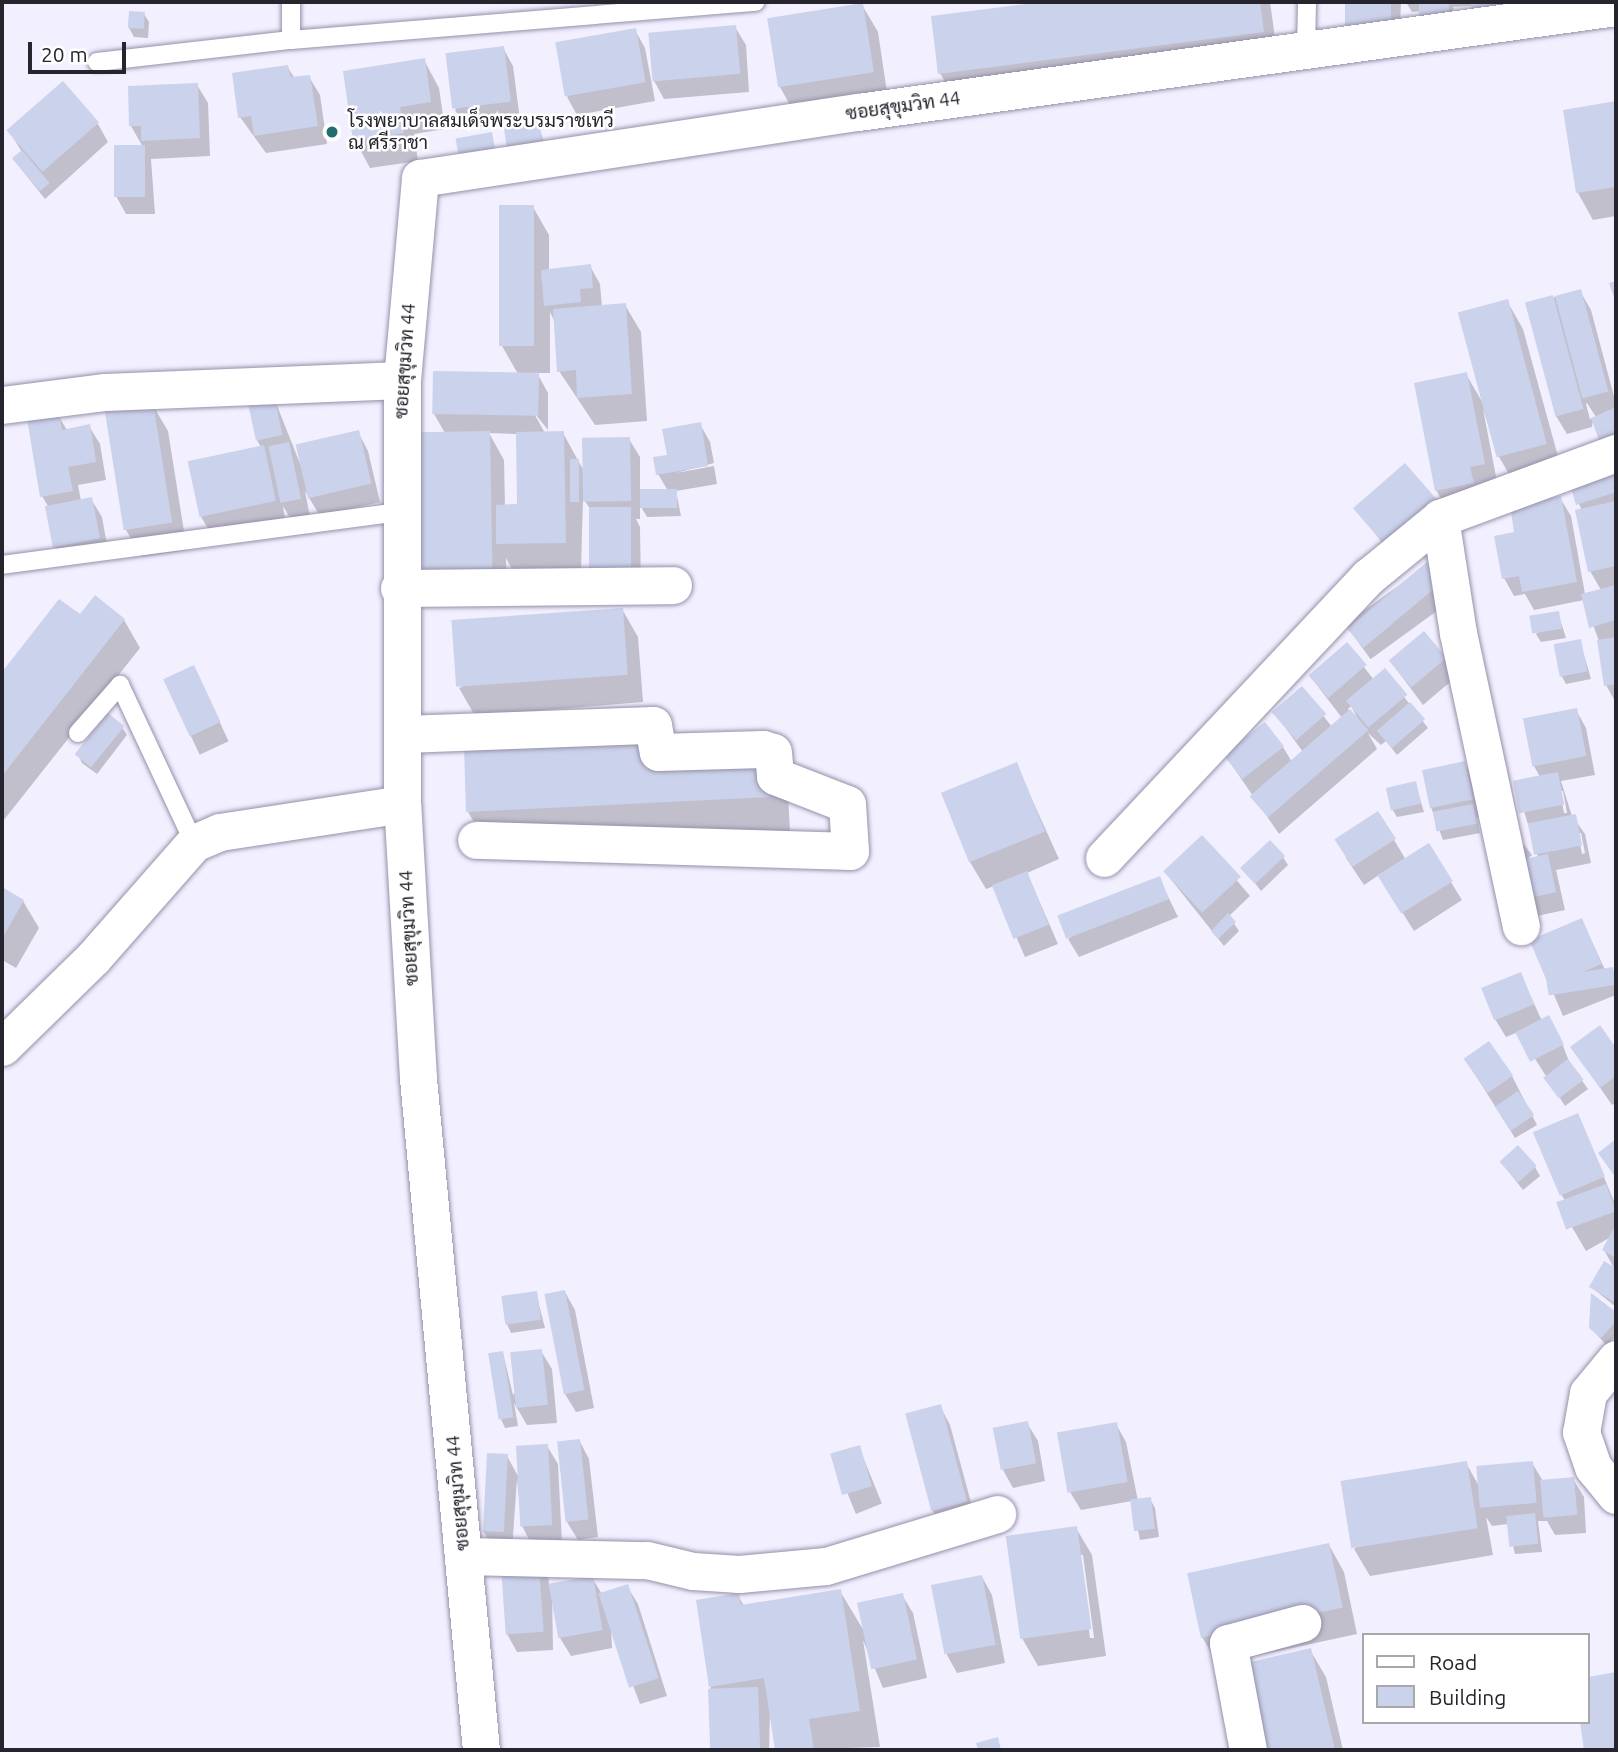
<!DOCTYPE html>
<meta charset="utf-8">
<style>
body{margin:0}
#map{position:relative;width:1618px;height:1752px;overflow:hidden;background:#f2efff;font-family:Ubuntu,Sarabun,sans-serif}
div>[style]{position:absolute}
.shadow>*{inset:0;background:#0003;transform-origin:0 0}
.building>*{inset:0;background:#cbd2eb;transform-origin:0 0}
.roads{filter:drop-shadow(0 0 2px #9590a9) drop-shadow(0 0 2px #9590a9)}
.lane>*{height:18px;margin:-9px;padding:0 9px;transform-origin:9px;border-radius:9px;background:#fff}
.street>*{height:37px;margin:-18.5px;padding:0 18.5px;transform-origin:18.5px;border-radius:18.5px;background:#fff}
.dots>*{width:19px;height:19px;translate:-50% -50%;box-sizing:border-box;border:4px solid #fff;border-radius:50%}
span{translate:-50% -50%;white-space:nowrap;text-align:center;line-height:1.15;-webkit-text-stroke:5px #fff;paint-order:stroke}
.street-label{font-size:19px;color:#26242d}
.poi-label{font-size:19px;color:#26242d}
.left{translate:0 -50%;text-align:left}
.frame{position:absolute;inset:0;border:4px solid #26242d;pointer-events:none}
.legend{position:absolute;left:1362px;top:1633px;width:228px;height:91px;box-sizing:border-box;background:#fff;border:2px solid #a8a7ab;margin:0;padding:9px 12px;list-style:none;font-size:21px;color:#26242d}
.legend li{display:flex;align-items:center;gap:14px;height:35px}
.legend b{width:35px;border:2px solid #a8a7ab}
.scale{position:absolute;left:28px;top:42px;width:98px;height:32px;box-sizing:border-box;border:4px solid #26242d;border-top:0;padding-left:9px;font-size:21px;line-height:24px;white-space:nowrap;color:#26242d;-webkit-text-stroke:5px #fff;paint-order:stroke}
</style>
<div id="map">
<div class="shadow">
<i style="clip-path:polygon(1055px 2px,1270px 2px,1278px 59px,956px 101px,940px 73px,933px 17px)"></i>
<i style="clip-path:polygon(1346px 2px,1401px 2px,1399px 51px,1345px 32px)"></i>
<i style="clip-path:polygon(1406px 2px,1528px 2px,1453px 7px,1456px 34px,1422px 11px,1412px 12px)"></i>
<i style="clip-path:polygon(862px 5px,878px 32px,888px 99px,795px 114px,780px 87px,769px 21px)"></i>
<i style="clip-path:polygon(144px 14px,149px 22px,148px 38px,134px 37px,129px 28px)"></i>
<i style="clip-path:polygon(735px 27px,746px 45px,749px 92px,664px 99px,653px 79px)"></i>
<i style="clip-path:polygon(635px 30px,645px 48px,655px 101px,577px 115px,567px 97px)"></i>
<i style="clip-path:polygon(503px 48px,513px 66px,520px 120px,465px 128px,455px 110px)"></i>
<i style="clip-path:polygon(424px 60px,439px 88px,445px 129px,414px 134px,418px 161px,370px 168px,355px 140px)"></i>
<i style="clip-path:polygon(287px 66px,295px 79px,309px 77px,320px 95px,327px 144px,266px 153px,240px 117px)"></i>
<i style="clip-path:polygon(197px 85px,208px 103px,210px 156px,151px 159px,155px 214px,126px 214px,116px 196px,143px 147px,131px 126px)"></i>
<i style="clip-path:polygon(1616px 103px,1616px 216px,1593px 220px,1578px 193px,1565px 111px)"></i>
<i style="clip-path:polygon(538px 122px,547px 154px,509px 151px)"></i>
<i style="clip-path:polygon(98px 124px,108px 142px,45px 199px,14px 160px,22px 152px,9px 131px)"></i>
<i style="clip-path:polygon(evenodd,533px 207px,549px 235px,549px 271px,590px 266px,600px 284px,602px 307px,625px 305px,641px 332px,647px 421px,595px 425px,559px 371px,555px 322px,550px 312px,550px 373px,537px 373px,548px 393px,548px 430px,532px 410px,545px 433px,563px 433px,585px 473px,629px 439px,640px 457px,640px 491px,668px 491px,658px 474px,700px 424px,710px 442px,714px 463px,676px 473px,714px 466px,717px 484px,676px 491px,681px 516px,647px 517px,640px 505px,640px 519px,636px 519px,640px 527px,641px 588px,583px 498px,581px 570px,513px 571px,506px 558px,507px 598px,438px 600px,445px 433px,434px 414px,518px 374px,502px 346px,533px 207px,489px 433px,518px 434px,519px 506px,505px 506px,504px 460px,489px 433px)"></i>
<i style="clip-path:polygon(evenodd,1580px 291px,1591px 310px,1616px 404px,1616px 465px,1593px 419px,1592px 427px,1567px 434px,1556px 416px,1527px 304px,1580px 291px,1587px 403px,1596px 417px,1590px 419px,1586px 404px,1587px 403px)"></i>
<i style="clip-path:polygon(1507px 301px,1523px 329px,1562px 471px,1515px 484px,1499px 457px,1483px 409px,1499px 492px,1452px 517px,1436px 490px,1466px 374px,1484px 405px)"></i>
<i style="clip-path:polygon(272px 393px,301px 466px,358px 432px,368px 451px,380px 502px,320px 516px,305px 491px,310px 517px,292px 521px,283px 506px,285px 519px,212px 535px,201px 517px,261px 447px,257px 440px)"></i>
<i style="clip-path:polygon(152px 404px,168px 431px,187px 550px,142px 557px,126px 530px)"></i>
<i style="clip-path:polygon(58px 415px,67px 430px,89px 426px,100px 444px,106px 480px,78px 485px,81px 501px,91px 499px,102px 517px,109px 556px,66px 565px,55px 547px,49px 508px,42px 496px)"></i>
<i style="clip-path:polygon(1405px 466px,1400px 566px,1356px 509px)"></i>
<i style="clip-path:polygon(1616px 475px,1616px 703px,1606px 685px,1599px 641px,1584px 600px,1534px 610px,1525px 594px,1514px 596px,1504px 578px,1516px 534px,1560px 498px,1571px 516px,1585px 594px,1601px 590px,1590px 571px,1582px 511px,1573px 489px)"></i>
<i style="left:1427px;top:565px;width:43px;height:101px;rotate:54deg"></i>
<i style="clip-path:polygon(60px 601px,80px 617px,124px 620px,140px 648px,3px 821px,2px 675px)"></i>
<i style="clip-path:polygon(622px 609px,638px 637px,643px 702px,475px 716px,459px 688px)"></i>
<i style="clip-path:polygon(1558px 613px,1566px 638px,1541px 642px,1536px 634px)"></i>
<i style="clip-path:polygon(1580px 641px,1591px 679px,1566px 684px,1561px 675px)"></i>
<i style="clip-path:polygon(evenodd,1346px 644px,1374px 680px,1384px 671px,1428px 728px,1397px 755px,1386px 741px,1381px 745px,1368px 733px,1377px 749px,1279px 834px,1227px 758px,1283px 747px,1292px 762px,1303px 752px,1274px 712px,1302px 688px,1332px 727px,1342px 718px,1310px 676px,1346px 644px,1351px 706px,1358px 719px,1357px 720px,1348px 709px,1351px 706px)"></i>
<i style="clip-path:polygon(1445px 659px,1456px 677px,1423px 705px,1391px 662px)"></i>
<i style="left:194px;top:667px;width:82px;height:32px;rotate:65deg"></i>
<i style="clip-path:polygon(evenodd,1576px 710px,1586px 728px,1595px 775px,1561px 781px,1572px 816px,1585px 834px,1591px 863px,1556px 870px,1565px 910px,1532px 917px,1514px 832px,1532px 855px,1526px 860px,1538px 857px,1515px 782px,1540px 777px,1534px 766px,1576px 710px,1560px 791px,1563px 791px,1567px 813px,1564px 813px,1560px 791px,1576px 710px,1578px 833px,1581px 833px,1585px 853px,1582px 854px,1578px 833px)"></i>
<i style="clip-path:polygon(122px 727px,127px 735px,97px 774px,82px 763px,78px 755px)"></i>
<i style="clip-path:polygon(663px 763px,788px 794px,790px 832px,489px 848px,468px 812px)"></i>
<i style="clip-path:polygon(1464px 763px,1475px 781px,1482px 817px,1477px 818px,1480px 833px,1443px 840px,1431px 807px)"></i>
<i style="clip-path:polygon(1016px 764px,1059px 859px,1027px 873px,1058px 944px,1025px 957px,994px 886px,986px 889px,970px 862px,943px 794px)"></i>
<i style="clip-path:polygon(1415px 783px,1424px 812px,1397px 817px,1392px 809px)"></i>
<i style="clip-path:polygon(1378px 813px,1406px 860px,1428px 845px,1462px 900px,1414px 931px,1379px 875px,1364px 885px,1346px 858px)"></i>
<i style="clip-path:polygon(1201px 838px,1250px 896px,1229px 916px,1239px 931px,1224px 946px,1165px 872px)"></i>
<i style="clip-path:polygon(1283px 857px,1288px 865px,1261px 891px,1243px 868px)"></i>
<i style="clip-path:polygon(1159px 878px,1178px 917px,1079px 957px,1068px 939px)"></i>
<i style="clip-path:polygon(2px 889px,23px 901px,39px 928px,16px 968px,2px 960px)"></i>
<i style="clip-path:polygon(1582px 920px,1606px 972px,1612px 969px,1616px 976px,1616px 995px,1563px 1016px,1531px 941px)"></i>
<i style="clip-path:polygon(1521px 975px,1542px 1021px,1559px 1035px,1570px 1064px,1588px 1089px,1565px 1106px,1518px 1032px,1506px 1037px,1495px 1019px)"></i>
<i style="clip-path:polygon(1599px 1028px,1616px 1051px,1616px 1103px,1612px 1105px,1572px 1047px)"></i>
<i style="clip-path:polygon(1466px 1060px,1512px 1076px,1537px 1125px,1515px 1138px)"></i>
<i style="clip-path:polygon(1578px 1115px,1616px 1206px,1616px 1307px,1591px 1287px,1615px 1270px,1604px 1250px,1611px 1237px,1586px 1251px,1562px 1210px,1569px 1207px,1561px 1194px)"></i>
<i style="clip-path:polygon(1501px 1162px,1535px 1167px,1540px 1176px,1523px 1190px)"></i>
<i style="clip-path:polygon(565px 1292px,575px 1310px,594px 1408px,576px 1412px,565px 1394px)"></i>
<i style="clip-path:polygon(536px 1293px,545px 1328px,511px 1333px,507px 1324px)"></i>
<i style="clip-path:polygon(1593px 1297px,1616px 1315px,1616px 1335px,1607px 1346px,1590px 1327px)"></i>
<i style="clip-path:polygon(541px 1351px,552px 1369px,557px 1423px,527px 1425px,514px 1403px,518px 1426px,505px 1428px,501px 1419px,503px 1353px,513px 1395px)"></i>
<i style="clip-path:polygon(940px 1406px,950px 1425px,976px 1521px,943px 1529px,933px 1511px)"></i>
<i style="clip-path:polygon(1027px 1423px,1038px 1441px,1045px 1481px,1013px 1488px,1003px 1470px)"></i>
<i style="clip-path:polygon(1116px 1424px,1126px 1442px,1138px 1501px,1150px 1499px,1155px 1508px,1159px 1537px,1140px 1540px,1132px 1501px,1081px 1510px,1070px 1492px)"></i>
<i style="clip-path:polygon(579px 1440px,589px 1459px,598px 1537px,578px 1540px,567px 1522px)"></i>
<i style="clip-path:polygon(547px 1446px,558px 1464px,562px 1543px,532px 1545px,522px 1526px,517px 1479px,512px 1550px,494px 1549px,483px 1531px,507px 1456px,519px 1478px)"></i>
<i style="left:859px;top:1447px;width:61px;height:28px;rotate:68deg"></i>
<i style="clip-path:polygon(1466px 1463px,1479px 1486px,1532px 1463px,1543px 1481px,1573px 1479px,1584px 1497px,1586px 1533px,1555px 1535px,1547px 1521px,1538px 1521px,1542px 1552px,1515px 1554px,1508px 1524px,1492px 1526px,1486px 1517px,1493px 1555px,1370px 1576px,1354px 1549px)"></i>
<i style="clip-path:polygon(evenodd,1076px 1528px,1092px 1555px,1106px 1656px,1038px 1666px,1022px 1638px,1076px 1528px,1079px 1555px,1083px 1555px,1094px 1638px,1090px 1638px,1079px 1555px)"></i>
<i style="clip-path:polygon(1329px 1545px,1344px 1572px,1357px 1634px,1218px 1664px,1202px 1637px)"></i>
<i style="clip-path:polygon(502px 1556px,548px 1571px,549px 1586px,592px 1578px,602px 1594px,627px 1586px,638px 1604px,667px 1696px,640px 1704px,611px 1627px,612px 1648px,571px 1656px,560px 1638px,552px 1590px,553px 1650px,517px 1652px,507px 1634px)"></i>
<i style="clip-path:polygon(982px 1577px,992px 1595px,1005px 1663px,957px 1673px,947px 1655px)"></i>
<i style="clip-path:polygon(840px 1591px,864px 1631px,902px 1595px,913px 1613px,927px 1678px,883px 1688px,863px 1640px,880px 1747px,777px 1750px,770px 1711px,769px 1750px,712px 1750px,710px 1690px,738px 1595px,744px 1606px)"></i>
<i style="clip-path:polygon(1310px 1650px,1326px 1677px,1343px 1750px,1260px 1750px)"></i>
<i style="clip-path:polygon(1616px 1674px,1616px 1750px,1585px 1750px,1582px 1722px,1588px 1722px,1588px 1678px)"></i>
</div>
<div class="building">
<i style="clip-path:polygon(1041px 2px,1260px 2px,1264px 32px,938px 74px,931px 16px)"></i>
<i style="left:1345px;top:2px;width:46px;height:30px"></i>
<i style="left:1419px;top:2px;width:30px;height:27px"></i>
<i style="clip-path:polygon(1471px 2px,1521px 2px,1472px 18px)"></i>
<i style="left:863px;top:3px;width:70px;height:97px;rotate:81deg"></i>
<i style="left:129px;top:11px;width:16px;height:17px;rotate:4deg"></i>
<i style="left:736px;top:25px;width:49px;height:88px;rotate:85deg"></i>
<i style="left:636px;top:28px;width:55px;height:82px;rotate:80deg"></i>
<i style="left:504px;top:46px;width:56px;height:59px;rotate:83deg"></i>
<i style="clip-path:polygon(425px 58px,431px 102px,400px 107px,404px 133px,353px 141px,343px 71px)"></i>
<i style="clip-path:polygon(288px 65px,291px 77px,310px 75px,318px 126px,254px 136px,251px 116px,238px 118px,232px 73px)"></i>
<i style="left:63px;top:81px;width:55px;height:75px;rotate:49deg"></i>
<i style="clip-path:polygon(198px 83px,200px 138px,141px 141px,141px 126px,129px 126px,128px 86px)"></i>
<i style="clip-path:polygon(1616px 101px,1616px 187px,1576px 193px,1563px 110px)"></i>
<i style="left:539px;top:120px;width:26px;height:36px;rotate:81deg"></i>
<i style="left:492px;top:132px;width:22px;height:37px;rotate:80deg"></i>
<i style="left:114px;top:145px;width:31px;height:52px"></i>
<i style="left:22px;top:150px;width:43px;height:13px;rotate:50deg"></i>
<i style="left:534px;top:205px;width:141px;height:35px;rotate:90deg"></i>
<i style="clip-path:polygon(591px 264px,593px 288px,580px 289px,581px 302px,544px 306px,541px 270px)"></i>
<i style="clip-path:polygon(1616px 281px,1616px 303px,1609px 283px)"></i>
<i style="left:1581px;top:289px;width:106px;height:27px;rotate:75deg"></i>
<i style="left:1553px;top:295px;width:118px;height:29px;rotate:75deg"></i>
<i style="left:1508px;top:299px;width:150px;height:52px;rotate:75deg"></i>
<i style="clip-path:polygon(626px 303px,632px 394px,577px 398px,576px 370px,557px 372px,553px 309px)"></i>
<i style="left:433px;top:371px;width:106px;height:43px;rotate:1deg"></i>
<i style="clip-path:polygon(1467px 372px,1485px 464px,1470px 467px,1474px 483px,1435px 491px,1414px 383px)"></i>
<i style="left:273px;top:391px;width:45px;height:27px;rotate:78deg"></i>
<i style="left:153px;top:402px;width:122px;height:49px;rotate:81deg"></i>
<i style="clip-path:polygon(1616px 407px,1616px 443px,1602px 448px,1591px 418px)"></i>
<i style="clip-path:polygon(59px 413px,62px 430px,90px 424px,96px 462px,68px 467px,73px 491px,40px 497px,27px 419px)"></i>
<i style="clip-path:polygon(701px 422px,708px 466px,656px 475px,653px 457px,667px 455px,662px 429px)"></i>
<i style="left:359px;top:430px;width:55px;height:65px;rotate:77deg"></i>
<i style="left:490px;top:431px;width:140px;height:71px;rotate:89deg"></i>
<i style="clip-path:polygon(564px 431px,566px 543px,496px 544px,496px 505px,517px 504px,516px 432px)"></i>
<i style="left:630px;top:437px;width:64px;height:48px;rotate:89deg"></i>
<i style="left:289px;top:442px;width:58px;height:21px;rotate:78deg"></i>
<i style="left:264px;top:445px;width:57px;height:78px;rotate:78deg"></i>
<i style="left:570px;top:459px;width:9px;height:43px"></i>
<i style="left:1405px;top:463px;width:53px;height:69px;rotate:49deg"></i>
<i style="clip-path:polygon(1616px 473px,1616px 492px,1576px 505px,1571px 488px)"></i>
<i style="left:677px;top:489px;width:19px;height:37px;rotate:90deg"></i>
<i style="clip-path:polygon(1561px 496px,1577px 582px,1522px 592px,1519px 576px,1502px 579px,1494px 536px,1514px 532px,1510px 505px)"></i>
<i style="left:92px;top:497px;width:42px;height:48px;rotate:79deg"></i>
<i style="clip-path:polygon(1616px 501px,1616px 566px,1588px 572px,1575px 510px)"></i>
<i style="left:589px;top:507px;width:42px;height:63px"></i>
<i style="left:1427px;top:562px;width:25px;height:104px;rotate:50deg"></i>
<i style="clip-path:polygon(1616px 585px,1616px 620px,1589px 628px,1581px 594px)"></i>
<i style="clip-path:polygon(95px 595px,125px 619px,2px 776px,2px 672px,59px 599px,80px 614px)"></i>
<i style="left:623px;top:608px;width:67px;height:172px;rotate:86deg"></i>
<i style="left:1559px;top:611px;width:18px;height:30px;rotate:81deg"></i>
<i style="left:1424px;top:631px;width:35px;height:46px;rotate:50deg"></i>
<i style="clip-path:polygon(1616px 637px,1616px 684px,1604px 686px,1597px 640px)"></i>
<i style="left:1581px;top:639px;width:33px;height:28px;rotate:79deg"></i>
<i style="left:1347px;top:642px;width:30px;height:51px;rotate:49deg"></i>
<i style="left:194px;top:665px;width:63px;height:34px;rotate:65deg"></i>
<i style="left:1385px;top:668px;width:35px;height:51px;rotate:50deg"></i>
<i style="left:1302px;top:686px;width:37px;height:40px;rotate:49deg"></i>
<i style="left:1410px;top:702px;width:23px;height:44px;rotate:49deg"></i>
<i style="left:1577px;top:708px;width:49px;height:55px;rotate:79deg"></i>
<i style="left:1350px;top:709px;width:28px;height:133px;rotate:49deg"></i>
<i style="left:108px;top:713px;width:21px;height:53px;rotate:39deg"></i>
<i style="left:1265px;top:722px;width:31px;height:53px;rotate:52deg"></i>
<i style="clip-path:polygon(650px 737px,768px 756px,770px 797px,466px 812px,464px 746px)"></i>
<i style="left:1465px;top:761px;width:39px;height:44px;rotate:78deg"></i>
<i style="left:1017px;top:762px;width:75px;height:82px;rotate:68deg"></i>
<i style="left:1558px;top:772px;width:33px;height:46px;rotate:79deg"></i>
<i style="left:1416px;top:781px;width:23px;height:31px;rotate:77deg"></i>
<i style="left:1473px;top:804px;width:20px;height:41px;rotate:79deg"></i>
<i style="left:1378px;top:811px;width:33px;height:52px;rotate:57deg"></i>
<i style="left:1576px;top:814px;width:32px;height:49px;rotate:79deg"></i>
<i style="left:1202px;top:835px;width:57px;height:53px;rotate:47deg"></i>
<i style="left:1270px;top:840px;width:22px;height:41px;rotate:47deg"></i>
<i style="left:1429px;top:843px;width:45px;height:61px;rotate:58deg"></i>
<i style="left:1548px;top:854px;width:39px;height:36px;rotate:78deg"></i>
<i style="left:1027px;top:871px;width:58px;height:38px;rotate:68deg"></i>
<i style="left:1160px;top:876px;width:25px;height:110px;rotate:69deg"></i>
<i style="clip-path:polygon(2px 887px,24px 900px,2px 939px)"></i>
<i style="clip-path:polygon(1228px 913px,1236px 922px,1218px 939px,1211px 931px)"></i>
<i style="left:1582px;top:918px;width:50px;height:57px;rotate:67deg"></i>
<i style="left:1613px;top:967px;width:18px;height:68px;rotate:81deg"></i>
<i style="left:1521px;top:972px;width:35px;height:43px;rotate:68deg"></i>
<i style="left:1549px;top:1015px;width:33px;height:38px;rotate:63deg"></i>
<i style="clip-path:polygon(1600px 1025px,1616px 1048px,1616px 1076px,1600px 1088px,1570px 1047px)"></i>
<i style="left:1489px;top:1041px;width:42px;height:31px;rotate:55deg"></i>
<i style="left:1568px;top:1059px;width:26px;height:31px;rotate:53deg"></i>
<i style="left:1518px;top:1091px;width:29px;height:28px;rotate:56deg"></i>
<i style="left:1578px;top:1113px;width:69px;height:49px;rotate:67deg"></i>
<i style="clip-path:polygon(1616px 1139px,1616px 1178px,1598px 1153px)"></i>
<i style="left:1518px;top:1145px;width:28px;height:25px;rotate:48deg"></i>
<i style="left:1606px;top:1184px;width:29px;height:53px;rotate:70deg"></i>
<i style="clip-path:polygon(1616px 1224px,1616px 1258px,1602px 1250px)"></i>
<i style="clip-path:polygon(1604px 1261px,1616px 1268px,1616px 1303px,1589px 1287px)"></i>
<i style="left:565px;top:1290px;width:102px;height:21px;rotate:79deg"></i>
<i style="left:537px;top:1291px;width:29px;height:36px;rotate:82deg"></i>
<i style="clip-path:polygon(1591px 1293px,1616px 1312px,1616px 1321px,1601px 1338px,1589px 1328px)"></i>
<i style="left:542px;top:1349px;width:56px;height:32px;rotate:84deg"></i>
<i style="left:503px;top:1351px;width:67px;height:15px;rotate:81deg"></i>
<i style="left:941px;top:1404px;width:101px;height:37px;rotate:75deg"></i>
<i style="left:1028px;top:1421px;width:43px;height:36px;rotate:79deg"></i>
<i style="left:1117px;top:1422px;width:61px;height:61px;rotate:80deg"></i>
<i style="left:580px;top:1439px;width:81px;height:23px;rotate:84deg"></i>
<i style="left:548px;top:1444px;width:81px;height:32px;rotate:87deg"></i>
<i style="left:860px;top:1445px;width:43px;height:31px;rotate:74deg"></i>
<i style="left:487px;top:1453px;width:21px;height:78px;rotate:3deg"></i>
<i style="left:1467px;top:1461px;width:68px;height:128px;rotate:81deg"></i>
<i style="left:1533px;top:1461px;width:42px;height:57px;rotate:85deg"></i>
<i style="left:1574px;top:1477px;width:38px;height:34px;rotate:85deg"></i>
<i style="left:1151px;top:1497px;width:32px;height:21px;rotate:83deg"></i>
<i style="left:1535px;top:1513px;width:31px;height:29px;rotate:84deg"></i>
<i style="left:1077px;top:1526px;width:104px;height:72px;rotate:82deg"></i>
<i style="left:1329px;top:1543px;width:66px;height:145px;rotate:78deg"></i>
<i style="left:538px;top:1551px;width:81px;height:38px;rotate:86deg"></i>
<i style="left:982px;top:1575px;width:71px;height:52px;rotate:79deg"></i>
<i style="left:593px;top:1576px;width:55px;height:45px;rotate:80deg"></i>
<i style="left:628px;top:1584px;width:99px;height:31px;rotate:72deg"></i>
<i style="clip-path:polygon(841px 1589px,860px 1711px,809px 1719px,814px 1750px,775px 1750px,764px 1678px,709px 1687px,696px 1600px,739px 1593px,741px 1605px)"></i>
<i style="left:903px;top:1593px;width:68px;height:47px;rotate:78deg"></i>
<i style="clip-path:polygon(1311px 1648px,1335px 1750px,1258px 1750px,1238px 1665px)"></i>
<i style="clip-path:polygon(1616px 1672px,1616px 1750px,1584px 1750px,1580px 1722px,1588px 1722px,1588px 1677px)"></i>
<i style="left:758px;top:1687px;width:62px;height:50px;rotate:88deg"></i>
<i style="clip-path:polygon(998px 1737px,1001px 1750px,978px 1750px,976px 1743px)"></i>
</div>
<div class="roads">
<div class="lane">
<i style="left:291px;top:40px;width:38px;rotate:-90deg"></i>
<i style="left:1306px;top:50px;width:48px;rotate:-88.8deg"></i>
<i style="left:97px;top:62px;width:195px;rotate:-6.5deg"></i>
<i style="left:291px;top:40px;width:466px;rotate:-4.7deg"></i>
<i style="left:2px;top:565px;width:401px;rotate:-7.6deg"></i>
<i style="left:78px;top:733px;width:64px;rotate:-48.8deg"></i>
<i style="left:120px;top:685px;width:174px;rotate:64.9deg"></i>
</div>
<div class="street">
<i style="left:2px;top:405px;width:104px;rotate:-7.2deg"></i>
<i style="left:105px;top:392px;width:297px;rotate:-2.3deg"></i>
<i style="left:1440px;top:518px;width:116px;rotate:81.1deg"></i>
<i style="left:1458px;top:633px;width:300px;rotate:77.9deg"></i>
<i style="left:399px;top:588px;width:274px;rotate:-0.6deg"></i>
<i style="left:404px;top:734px;width:249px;rotate:-2.1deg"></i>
<i style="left:653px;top:725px;width:27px;rotate:80deg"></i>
<i style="left:658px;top:752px;width:105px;rotate:-1.6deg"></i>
<i style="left:763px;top:749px;width:10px;rotate:17deg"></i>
<i style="left:773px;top:752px;width:24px;rotate:85deg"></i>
<i style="left:775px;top:776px;width:77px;rotate:21.3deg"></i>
<i style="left:847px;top:804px;width:47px;rotate:86.3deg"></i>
<i style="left:850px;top:851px;width:374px;rotate:-178.3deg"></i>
<i style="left:1104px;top:858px;width:386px;rotate:-46.8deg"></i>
<i style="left:1368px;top:577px;width:93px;rotate:-39.3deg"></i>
<i style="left:1440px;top:518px;width:188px;rotate:-20.3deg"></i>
<i style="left:2px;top:1047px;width:127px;rotate:-44.4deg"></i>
<i style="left:93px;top:958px;width:153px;rotate:-48.7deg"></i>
<i style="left:194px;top:843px;width:28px;rotate:-23deg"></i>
<i style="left:220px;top:832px;width:184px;rotate:-8.7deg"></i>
<i style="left:1616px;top:1359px;width:44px;rotate:129.5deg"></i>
<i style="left:1588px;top:1393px;width:40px;rotate:100deg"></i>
<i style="left:1581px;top:1432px;width:37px;rotate:71deg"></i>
<i style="left:1593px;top:1467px;width:36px;rotate:51deg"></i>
<i style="left:464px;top:1556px;width:183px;rotate:1.3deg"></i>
<i style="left:647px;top:1560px;width:47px;rotate:13.4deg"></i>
<i style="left:693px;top:1571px;width:46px;rotate:3.7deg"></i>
<i style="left:739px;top:1574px;width:87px;rotate:-5.3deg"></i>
<i style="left:826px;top:1566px;width:179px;rotate:-16.9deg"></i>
<i style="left:481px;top:1750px;width:675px;rotate:-95.36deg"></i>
<i style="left:418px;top:1078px;width:274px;rotate:-93.3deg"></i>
<i style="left:402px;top:804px;width:424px;rotate:-90deg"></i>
<i style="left:402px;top:380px;width:203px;rotate:-84.9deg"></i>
<i style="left:420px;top:178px;width:443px;rotate:-8.6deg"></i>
<i style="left:858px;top:112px;width:765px;rotate:-7.89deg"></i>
<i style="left:1248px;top:1750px;width:109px;rotate:-100.6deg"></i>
<i style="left:1228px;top:1643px;width:77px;rotate:-15.1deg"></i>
</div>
</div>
<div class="dots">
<i style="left:332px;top:132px;background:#226d70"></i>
</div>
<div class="street-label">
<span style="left:903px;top:106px;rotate:-8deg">ซอยสุขุมวิท 44</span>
<span style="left:405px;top:361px;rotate:-86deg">ซอยสุขุมวิท 44</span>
<span style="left:409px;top:928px;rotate:-93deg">ซอยสุขุมวิท 44</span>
<span style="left:458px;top:1493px;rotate:-95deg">ซอยสุขุมวิท 44</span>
</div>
<div class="poi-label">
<span class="left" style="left:348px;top:132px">โรงพยาบาลสมเด็จพระบรมราชเทวี<br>ณ ศรีราชา</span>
</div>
<div class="frame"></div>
<ul class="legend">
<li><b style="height:9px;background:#fff"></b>Road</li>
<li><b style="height:19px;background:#cbd2eb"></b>Building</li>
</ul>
<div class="scale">20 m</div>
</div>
